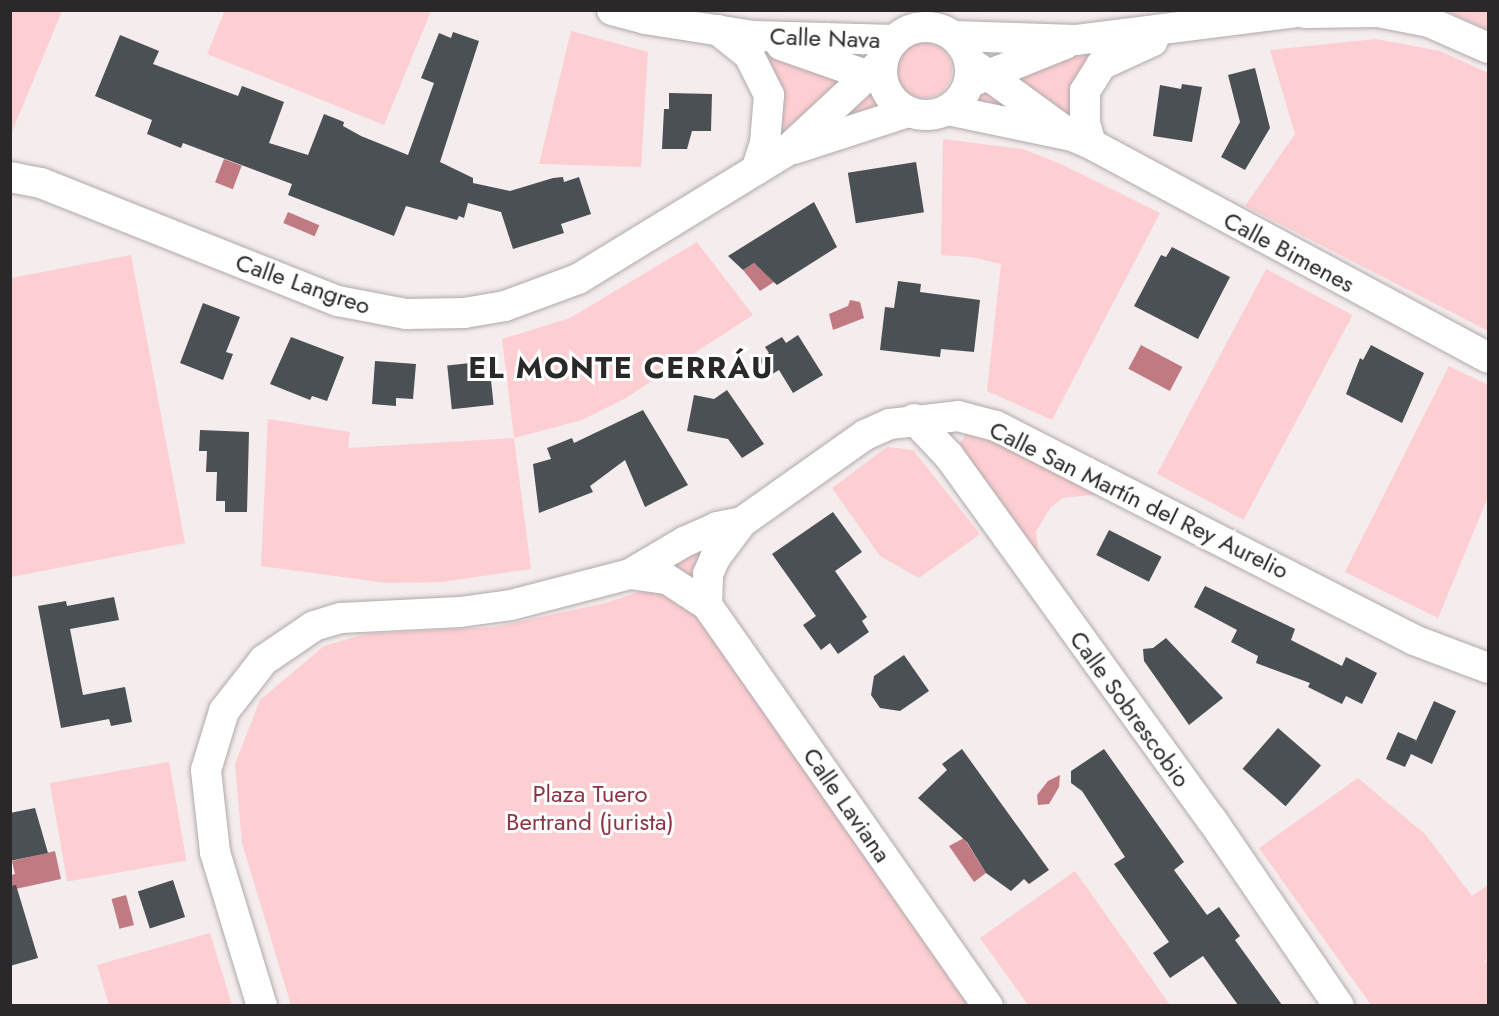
<!DOCTYPE html>
<meta charset="utf-8">
<style>
body{margin:0}
#map{position:relative;width:1499px;height:1016px;overflow:hidden;background:#f4eced;font-family:Jost,sans-serif}
div>[style]{position:absolute}
.green>*{inset:0;background:#fdced2;transform-origin:0 0}
.round{border-radius:50%}
.water>*{inset:0;background:#c17982;transform-origin:0 0}
.building>*{inset:0;background:#4a5053;transform-origin:0 0}
.roads{filter:drop-shadow(0 0 2px #b0a9a9) drop-shadow(0 0 2px #b0a9a9)}
.minor>*{height:30px;margin:-15px;padding:0 15px;transform-origin:15px;border-radius:15px;background:#fff}
.minor>.ring{margin:-15px;padding:0;box-sizing:content-box;background:none;border:30px solid #fff;border-radius:50%}
span{translate:-50% -50%;white-space:nowrap;text-align:center;line-height:1.15;-webkit-text-stroke:6px #fff;paint-order:stroke}
.street-label{font-size:24px;color:#2a2828}
.park-label{font-size:24px;color:#8c3444}
.district-label{font-size:30px;color:#2a2828;font-weight:700;letter-spacing:1.5px}
.frame{position:absolute;inset:0;border:12px solid #2a2828;pointer-events:none}
</style>
<div id="map">
<div class="green">
<i style="clip-path:polygon(11px 10px,62px 11px,11px 134px,10px 11px)"></i>
<i style="clip-path:polygon(225px 10px,431px 10px,431px 11px,384px 125px,207px 54px)"></i>
<i style="clip-path:polygon(1446px 11px,1488px 11px,1488px 31px,1480px 26px)"></i>
<i style="clip-path:polygon(571px 31px,648px 52px,641px 167px,539px 164px)"></i>
<i style="clip-path:polygon(1376px 39px,1440px 51px,1488px 73px,1488px 331px,1245px 206px,1295px 134px,1270px 50px)"></i>
<i class="round" style="left:896px;top:42px;width:56px;height:56px"></i>
<i style="clip-path:polygon(759px 54px,805px 64px,847px 80px,779px 137px)"></i>
<i style="clip-path:polygon(1092px 54px,1073px 121px,1007px 78px,1055px 59px)"></i>
<i style="clip-path:polygon(987px 87px,1042px 121px,971px 106px,978px 92px)"></i>
<i style="clip-path:polygon(871px 92px,881px 106px,847px 121px,838px 114px)"></i>
<i style="clip-path:polygon(943px 139px,1023px 149px,1061px 164px,1160px 213px,1052px 420px,987px 391px,1001px 264px,971px 257px,941px 255px)"></i>
<i style="clip-path:polygon(697px 242px,753px 315px,624px 399px,582px 420px,514px 438px,531px 569px,442px 582px,387px 583px,261px 566px,268px 419px,350px 432px,348px 448px,514px 438px,502px 339px,570px 318px)"></i>
<i style="clip-path:polygon(131px 255px,185px 543px,11px 577px,11px 278px)"></i>
<i style="left:1266px;top:269px;width:98px;height:232px;rotate:28deg"></i>
<i style="clip-path:polygon(1449px 366px,1488px 385px,1488px 497px,1438px 618px,1345px 572px)"></i>
<i style="clip-path:polygon(966px 434px,1004px 445px,1100px 494px,1063px 498px,1051px 507px,1036px 531px,1040px 566px,959px 445px)"></i>
<i style="clip-path:polygon(887px 447px,913px 450px,980px 534px,919px 578px,880px 556px,832px 488px)"></i>
<i style="clip-path:polygon(710px 540px,700px 582px,658px 565px)"></i>
<i style="clip-path:polygon(650px 588px,675px 595px,693px 612px,968px 1005px,291px 1005px,242px 843px,235px 764px,260px 700px,324px 646px,365px 634px,494px 627px,606px 603px)"></i>
<i style="left:169px;top:762px;width:100px;height:121px;rotate:80deg"></i>
<i style="clip-path:polygon(1358px 778px,1426px 835px,1472px 896px,1488px 885px,1488px 957px,1481px 966px,1488px 959px,1488px 1005px,1371px 1005px,1259px 848px)"></i>
<i style="clip-path:polygon(1075px 871px,1131px 950px,1170px 1005px,1028px 1005px,980px 938px)"></i>
<i style="clip-path:polygon(210px 933px,232px 1005px,109px 1005px,97px 965px)"></i>
</div>
<div class="water">
<i style="left:224px;top:159px;width:19px;height:25px;rotate:21deg"></i>
<i style="left:288px;top:212px;width:34px;height:12px;rotate:23deg"></i>
<i style="clip-path:polygon(754px 263px,774px 282px,760px 291px,743px 270px)"></i>
<i style="clip-path:polygon(850px 300px,860px 302px,864px 318px,833px 330px,829px 314px,848px 306px)"></i>
<i style="left:1141px;top:345px;width:47px;height:27px;rotate:28deg"></i>
<i style="clip-path:polygon(1060px 775px,1059px 787px,1049px 804px,1038px 805px,1037px 795px,1048px 781px)"></i>
<i style="clip-path:polygon(964px 838px,986px 873px,974px 882px,949px 846px)"></i>
<i style="clip-path:polygon(55px 851px,61px 879px,11px 890px,10px 875px,15px 874px,12px 861px)"></i>
<i style="left:126px;top:895px;width:31px;height:15px;rotate:75deg"></i>
</div>
<div class="building">
<i style="clip-path:polygon(453px 32px,479px 41px,440px 162px,473px 178px,473px 183px,510px 191px,553px 178px,563px 177px,564px 182px,579px 177px,591px 214px,561px 224px,564px 233px,513px 249px,501px 212px,468px 203px,464px 218px,459px 216px,457px 220px,406px 206px,394px 236px,288px 195px,292px 184px,183px 143px,181px 148px,147px 134px,152px 120px,95px 96px,120px 35px,159px 51px,153px 64px,238px 96px,242px 86px,284px 102px,269px 143px,308px 155px,324px 114px,344px 122px,343px 126px,361px 136px,408px 155px,434px 83px,421px 78px,439px 33px,451px 38px)"></i>
<i style="clip-path:polygon(1255px 68px,1270px 128px,1245px 170px,1221px 157px,1240px 122px,1228px 75px)"></i>
<i style="clip-path:polygon(1182px 84px,1202px 87px,1192px 142px,1153px 136px,1160px 85px,1181px 89px)"></i>
<i style="clip-path:polygon(669px 93px,712px 94px,711px 131px,692px 131px,687px 149px,662px 149px,664px 109px,669px 109px)"></i>
<i style="left:916px;top:162px;width:51px;height:69px;rotate:81deg"></i>
<i style="clip-path:polygon(814px 202px,837px 247px,777px 285px,754px 263px,743px 270px,728px 256px)"></i>
<i style="clip-path:polygon(1172px 247px,1230px 277px,1198px 339px,1134px 306px,1161px 255px,1166px 257px)"></i>
<i style="clip-path:polygon(898px 281px,921px 284px,920px 292px,980px 300px,974px 352px,941px 349px,940px 357px,880px 350px,885px 307px,894px 308px)"></i>
<i style="clip-path:polygon(203px 303px,240px 317px,226px 352px,233px 354px,223px 380px,180px 363px)"></i>
<i style="clip-path:polygon(798px 335px,823px 375px,793px 393px,779px 370px,769px 376px,759px 359px,769px 353px,765px 347px,782px 337px,786px 343px)"></i>
<i style="clip-path:polygon(291px 337px,344px 357px,327px 401px,312px 396px,310px 400px,270px 384px)"></i>
<i style="clip-path:polygon(1371px 345px,1424px 373px,1402px 423px,1346px 394px,1360px 358px,1363px 360px)"></i>
<i style="clip-path:polygon(375px 361px,416px 364px,413px 399px,396px 398px,396px 406px,372px 404px)"></i>
<i style="left:489px;top:361px;width:44px;height:42px;rotate:84deg"></i>
<i style="clip-path:polygon(727px 390px,764px 444px,742px 458px,728px 439px,687px 431px,694px 395px,714px 399px)"></i>
<i style="clip-path:polygon(643px 410px,688px 485px,645px 507px,625px 460px,590px 486px,593px 492px,539px 513px,533px 464px,551px 459px,547px 448px,572px 438px,574px 443px)"></i>
<i style="clip-path:polygon(200px 430px,249px 432px,247px 512px,225px 512px,225px 501px,216px 501px,217px 472px,206px 472px,207px 451px,199px 451px)"></i>
<i style="clip-path:polygon(833px 512px,862px 552px,835px 571px,867px 617px,862px 621px,869px 632px,838px 654px,830px 643px,821px 650px,803px 625px,816px 616px,772px 554px)"></i>
<i style="left:1109px;top:530px;width:59px;height:28px;rotate:27deg"></i>
<i style="clip-path:polygon(1205px 586px,1295px 629px,1291px 640px,1342px 666px,1346px 657px,1377px 673px,1362px 704px,1346px 696px,1342px 704px,1308px 687px,1310px 683px,1256px 663px,1258px 656px,1231px 642px,1237px 630px,1194px 607px)"></i>
<i style="clip-path:polygon(114px 597px,119px 620px,70px 629px,83px 695px,125px 687px,132px 722px,111px 726px,109px 719px,61px 728px,38px 606px,66px 601px,67px 606px)"></i>
<i style="clip-path:polygon(1166px 638px,1223px 698px,1189px 725px,1144px 661px,1143px 649px,1153px 648px)"></i>
<i style="clip-path:polygon(904px 655px,929px 691px,900px 711px,880px 708px,871px 695px,874px 676px)"></i>
<i style="clip-path:polygon(1434px 701px,1456px 711px,1432px 764px,1411px 754px,1405px 767px,1386px 759px,1398px 732px,1416px 740px,1415px 743px)"></i>
<i style="left:1278px;top:728px;width:57px;height:54px;rotate:41deg"></i>
<i style="clip-path:polygon(962px 749px,1049px 870px,1029px 884px,1024px 879px,1011px 891px,986px 873px,967px 842px,918px 798px,947px 770px,942px 764px)"></i>
<i style="clip-path:polygon(1104px 749px,1184px 862px,1174px 870px,1207px 915px,1219px 907px,1240px 936px,1235px 940px,1282px 1005px,1238px 1005px,1203px 956px,1170px 978px,1153px 953px,1169px 942px,1114px 864px,1125px 857px,1082px 791px,1071px 783px,1071px 771px)"></i>
<i style="clip-path:polygon(35px 808px,48px 853px,10px 861px,10px 813px)"></i>
<i style="left:173px;top:880px;width:39px;height:37px;rotate:72deg"></i>
<i style="clip-path:polygon(16px 885px,38px 958px,10px 966px,10px 886px)"></i>
</div>
<div class="roads">
<div class="minor">
<i style="left:612px;top:10px;width:34px;rotate:15deg"></i>
<i style="left:645px;top:19px;width:110px;rotate:8.9deg"></i>
<i style="left:754px;top:36px;width:141px;rotate:1.6deg"></i>
<i style="left:1305px;top:13px;width:73px;rotate:-0.8deg"></i>
<i style="left:1378px;top:12px;width:52px;rotate:11.1deg"></i>
<i style="left:1429px;top:22px;width:64px;rotate:23.8deg"></i>
<i class="ring" style="left:882px;top:27px;width:58px;height:58px"></i>
<i style="left:718px;top:30px;width:40px;rotate:39deg"></i>
<i style="left:749px;top:55px;width:45px;rotate:63.4deg"></i>
<i style="left:769px;top:95px;width:48px;rotate:94.8deg"></i>
<i style="left:765px;top:143px;width:28px;rotate:108deg"></i>
<i style="left:954px;top:36px;width:122px;rotate:1.9deg"></i>
<i style="left:1076px;top:40px;width:241px;rotate:-7.2deg"></i>
<i style="left:781px;top:45px;width:108px;rotate:19.4deg"></i>
<i style="left:970px;top:62px;width:117px;rotate:36deg"></i>
<i style="left:973px;top:81px;width:99px;rotate:-21.9deg"></i>
<i style="left:948px;top:110px;width:127px;rotate:11.8deg"></i>
<i style="left:1072px;top:136px;width:21px;rotate:23deg"></i>
<i style="left:1091px;top:144px;width:451px;rotate:28.3deg"></i>
<i style="left:1091px;top:144px;width:22px;rotate:-106deg"></i>
<i style="left:1085px;top:123px;width:32px;rotate:-90deg"></i>
<i style="left:1085px;top:91px;width:31px;rotate:-58deg"></i>
<i style="left:1101px;top:65px;width:57px;rotate:-24.8deg"></i>
<i style="left:794px;top:149px;width:120px;rotate:-18deg"></i>
<i style="left:10px;top:177px;width:32px;rotate:11deg"></i>
<i style="left:41px;top:183px;width:320px;rotate:21.7deg"></i>
<i style="left:338px;top:301px;width:69px;rotate:10.8deg"></i>
<i style="left:406px;top:314px;width:58px;rotate:-1deg"></i>
<i style="left:464px;top:313px;width:42px;rotate:-9.7deg"></i>
<i style="left:505px;top:306px;width:78px;rotate:-20.3deg"></i>
<i style="left:578px;top:279px;width:243px;rotate:-31.5deg"></i>
<i style="left:785px;top:152px;width:134px;rotate:-42.9deg"></i>
<i style="left:914px;top:419px;width:51px;rotate:46.6deg"></i>
<i style="left:949px;top:456px;width:449px;rotate:54.2deg"></i>
<i style="left:1212px;top:820px;width:225px;rotate:55.7deg"></i>
<i style="left:630px;top:574px;width:37px;rotate:8deg"></i>
<i style="left:667px;top:579px;width:48px;rotate:33deg"></i>
<i style="left:707px;top:605px;width:490px;rotate:55deg"></i>
<i style="left:707px;top:605px;width:31px;rotate:-88deg"></i>
<i style="left:708px;top:574px;width:17px;rotate:-66deg"></i>
<i style="left:715px;top:558px;width:45px;rotate:-53.1deg"></i>
<i style="left:262px;top:1006px;width:161px;rotate:-107deg"></i>
<i style="left:215px;top:852px;width:82px;rotate:-96.3deg"></i>
<i style="left:206px;top:770px;width:62px;rotate:-73deg"></i>
<i style="left:224px;top:711px;width:65px;rotate:-51.9deg"></i>
<i style="left:264px;top:660px;width:60px;rotate:-34.2deg"></i>
<i style="left:314px;top:626px;width:28px;rotate:-17deg"></i>
<i style="left:341px;top:618px;width:119px;rotate:-2.9deg"></i>
<i style="left:460px;top:612px;width:51px;rotate:-7.8deg"></i>
<i style="left:511px;top:605px;width:123px;rotate:-14.6deg"></i>
<i style="left:630px;top:574px;width:63px;rotate:-30.7deg"></i>
<i style="left:684px;top:542px;width:36px;rotate:-24deg"></i>
<i style="left:717px;top:527px;width:25px;rotate:-11deg"></i>
<i style="left:742px;top:522px;width:151px;rotate:-35.3deg"></i>
<i style="left:865px;top:435px;width:27px;rotate:-24deg"></i>
<i style="left:890px;top:424px;width:68px;rotate:-6.7deg"></i>
<i style="left:958px;top:416px;width:39px;rotate:15deg"></i>
<i style="left:996px;top:426px;width:470px;rotate:27.1deg"></i>
<i style="left:1414px;top:640px;width:79px;rotate:20.7deg"></i>
</div>
</div>
<div class="street-label">
<span style="left:825px;top:38px;rotate:2deg">Calle Nava</span>
<span style="left:1289px;top:252px;rotate:28deg">Calle Bimenes</span>
<span style="left:303px;top:284px;rotate:19deg">Calle Langreo</span>
<span style="left:1139px;top:500px;rotate:26deg">Calle San Martín del Rey Aurelio</span>
<span style="left:1130px;top:709px;rotate:54deg">Calle Sobrescobio</span>
<span style="left:847px;top:805px;rotate:55deg">Calle Laviana</span>
</div>
<div class="park-label">
<span style="left:590px;top:808px">Plaza Tuero<br>Bertrand (jurista)</span>
</div>
<div class="district-label">
<span style="left:621px;top:368px">EL MONTE CERRÁU</span>
</div>
<div class="frame"></div>
</div>
